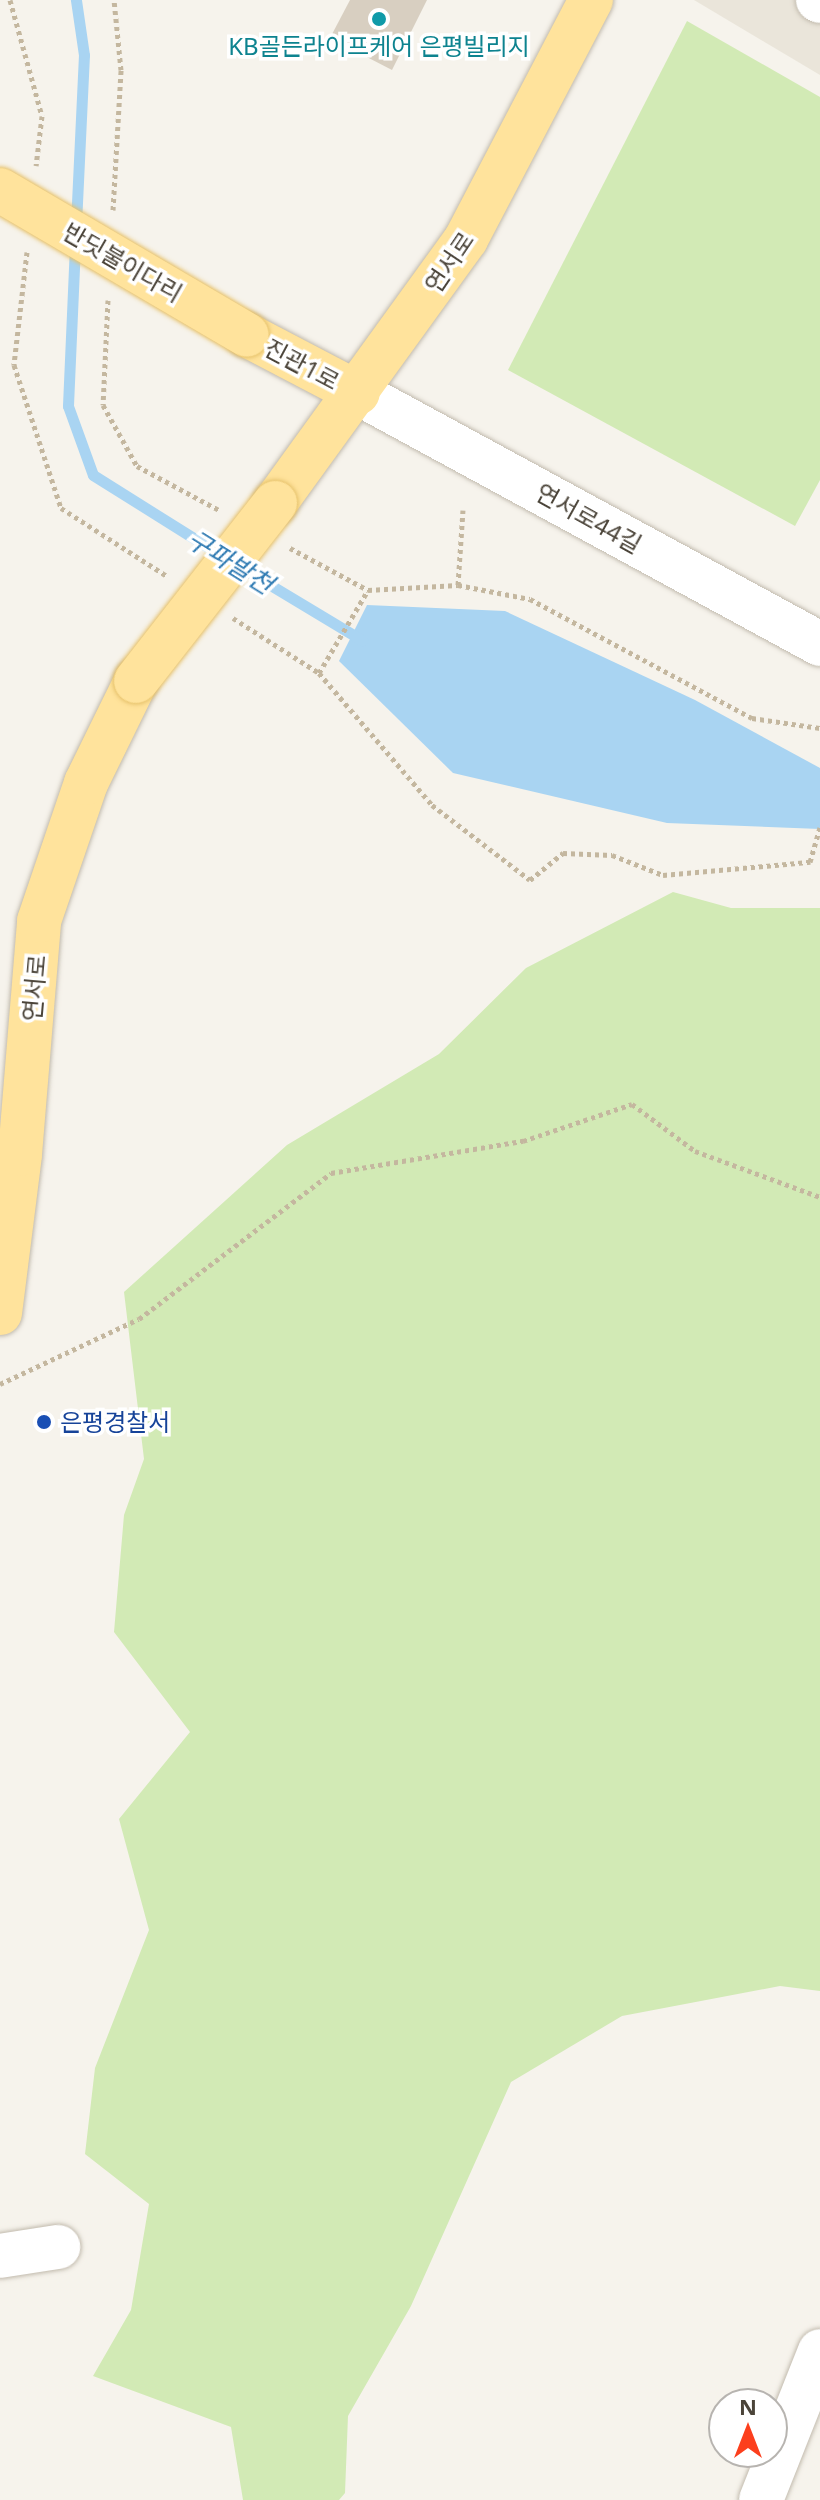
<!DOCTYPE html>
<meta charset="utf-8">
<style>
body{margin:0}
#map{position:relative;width:820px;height:2500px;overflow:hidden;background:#f6f3ec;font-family:"Noto Sans","Noto Sans KR",sans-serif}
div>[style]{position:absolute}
.residential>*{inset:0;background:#eae5da}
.green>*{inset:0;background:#d2eab5}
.water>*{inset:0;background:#a9d4f2}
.stream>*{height:11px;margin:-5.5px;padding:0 5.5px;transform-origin:5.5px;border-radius:5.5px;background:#a9d4f2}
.building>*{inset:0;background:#d8cfc1}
.path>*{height:5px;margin-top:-2.5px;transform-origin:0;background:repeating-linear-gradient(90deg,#c4b79f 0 4px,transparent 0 8px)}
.roads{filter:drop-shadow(0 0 2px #c2bbae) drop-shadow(0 0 2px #c2bbae)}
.minor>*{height:44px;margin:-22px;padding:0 22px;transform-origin:22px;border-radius:22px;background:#fff}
.major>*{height:44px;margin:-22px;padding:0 22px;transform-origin:22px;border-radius:22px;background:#ffe39c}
.bridges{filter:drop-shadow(0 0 2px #e6c16a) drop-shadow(0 0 2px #e6c16a)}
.major-bridge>*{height:44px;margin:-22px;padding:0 22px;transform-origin:22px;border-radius:22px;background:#ffe39c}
.dots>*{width:22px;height:22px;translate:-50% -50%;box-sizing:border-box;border:4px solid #fff;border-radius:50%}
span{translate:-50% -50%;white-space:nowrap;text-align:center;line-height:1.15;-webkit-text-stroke:7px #fff;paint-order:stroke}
.culture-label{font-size:24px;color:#0d838f}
.street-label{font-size:24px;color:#4b4439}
.transit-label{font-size:24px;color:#164399}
.left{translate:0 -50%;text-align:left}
.water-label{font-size:26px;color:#2e7ab2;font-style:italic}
.north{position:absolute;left:708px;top:2388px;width:80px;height:80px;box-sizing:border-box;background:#fff;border:2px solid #b7b4b0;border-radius:50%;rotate:0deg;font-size:22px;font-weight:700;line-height:32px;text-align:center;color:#4b4439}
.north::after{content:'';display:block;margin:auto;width:28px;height:36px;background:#fc3f1d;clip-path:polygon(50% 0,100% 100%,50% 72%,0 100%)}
</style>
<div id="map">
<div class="residential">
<i style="clip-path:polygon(694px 0,820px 0,820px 75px)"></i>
</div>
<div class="green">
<i style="clip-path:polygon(687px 21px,820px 97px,820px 480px,795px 526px,508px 370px)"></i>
<i style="clip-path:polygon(673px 892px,731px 908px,820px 908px,820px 1991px,780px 1986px,622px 2016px,511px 2082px,411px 2306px,348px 2416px,345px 2493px,339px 2500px,243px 2500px,231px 2427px,93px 2376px,131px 2310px,149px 2204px,85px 2154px,95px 2068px,149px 1930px,119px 1819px,190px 1732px,114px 1632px,124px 1515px,144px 1459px,124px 1292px,287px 1145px,439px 1054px,526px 968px)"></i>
</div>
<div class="water">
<i style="clip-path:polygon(367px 605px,505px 611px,695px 700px,820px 768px,820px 829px,667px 823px,453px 773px,339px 661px)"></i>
</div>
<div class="stream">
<i style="left:76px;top:224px;width:169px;rotate:-87.3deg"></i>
<i style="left:84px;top:55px;width:56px;rotate:-98.3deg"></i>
<i style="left:75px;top:245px;width:161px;rotate:92.5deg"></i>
<i style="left:68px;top:406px;width:73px;rotate:70.1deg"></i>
<i style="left:93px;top:475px;width:152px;rotate:32.1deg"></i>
<i style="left:237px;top:565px;width:146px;rotate:31deg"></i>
</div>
<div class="building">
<i style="clip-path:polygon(350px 0,427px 0,392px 70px,330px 38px)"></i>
</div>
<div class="path">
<i style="left:10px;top:0;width:120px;rotate:74.6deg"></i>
<i style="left:42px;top:116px;width:50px;rotate:96.8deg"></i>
<i style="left:113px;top:210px;width:140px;rotate:-86.7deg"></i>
<i style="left:121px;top:70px;width:70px;rotate:-95.7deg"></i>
<i style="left:27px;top:252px;width:114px;rotate:96.6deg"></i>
<i style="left:14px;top:365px;width:151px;rotate:71.8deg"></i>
<i style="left:61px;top:508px;width:126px;rotate:32.7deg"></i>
<i style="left:108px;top:300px;width:105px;rotate:92.7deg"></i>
<i style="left:103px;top:405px;width:70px;rotate:60.9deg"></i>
<i style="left:137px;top:466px;width:95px;rotate:28.2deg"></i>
<i style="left:290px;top:548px;width:89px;rotate:28.3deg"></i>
<i style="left:368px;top:590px;width:90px;rotate:-3.2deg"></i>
<i style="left:458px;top:585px;width:73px;rotate:11deg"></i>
<i style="left:530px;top:599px;width:252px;rotate:28.2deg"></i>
<i style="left:752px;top:718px;width:69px;rotate:8.4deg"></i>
<i style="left:458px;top:585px;width:75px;rotate:-86.2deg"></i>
<i style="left:233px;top:618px;width:102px;rotate:32.6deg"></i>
<i style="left:319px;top:673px;width:174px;rotate:49.4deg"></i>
<i style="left:432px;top:805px;width:123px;rotate:37.4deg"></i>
<i style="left:530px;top:880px;width:43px;rotate:-39.3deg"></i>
<i style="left:563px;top:853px;width:49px;rotate:2.3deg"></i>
<i style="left:612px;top:855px;width:55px;rotate:21.4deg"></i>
<i style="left:663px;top:875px;width:148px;rotate:-5.1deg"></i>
<i style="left:810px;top:862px;width:36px;rotate:-74deg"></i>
<i style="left:319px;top:673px;width:96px;rotate:-59.4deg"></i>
<i style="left:0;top:1384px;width:153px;rotate:-25.1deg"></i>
<i style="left:139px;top:1319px;width:241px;rotate:-37.2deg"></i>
<i style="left:331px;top:1173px;width:195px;rotate:-9.5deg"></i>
<i style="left:523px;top:1141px;width:115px;rotate:-18.7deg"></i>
<i style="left:632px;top:1104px;width:79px;rotate:36.7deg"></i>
<i style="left:695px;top:1151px;width:133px;rotate:20.2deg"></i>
</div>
<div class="roads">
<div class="minor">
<i style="left:818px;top:0;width:2px;rotate:27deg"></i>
<i style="left:358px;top:393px;width:526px;rotate:28.51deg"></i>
<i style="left:0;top:2256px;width:59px;rotate:-8.8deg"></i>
<i style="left:761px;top:2500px;width:160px;rotate:-68.4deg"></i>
</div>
<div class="major">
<i style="left:247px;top:335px;width:125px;rotate:27.6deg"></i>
<i style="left:275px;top:503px;width:326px;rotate:-54.1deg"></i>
<i style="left:466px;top:239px;width:270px;rotate:-62.4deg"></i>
<i style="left:0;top:1313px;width:160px;rotate:-82.8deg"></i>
<i style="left:20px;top:1154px;width:234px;rotate:-85.3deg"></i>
<i style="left:39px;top:921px;width:146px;rotate:-71.2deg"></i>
<i style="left:86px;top:783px;width:114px;rotate:-63.9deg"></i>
</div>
</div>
<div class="bridges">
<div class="major-bridge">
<i style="left:0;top:190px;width:286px;rotate:30.4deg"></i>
<i style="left:136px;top:681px;width:226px;rotate:-52deg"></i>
</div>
</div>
<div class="dots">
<i style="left:379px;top:19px;background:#0f9aa8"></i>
<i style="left:44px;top:1422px;background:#1a4fb4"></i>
</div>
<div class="culture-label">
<span style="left:379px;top:46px">KB골든라이프케어 은평빌리지</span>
</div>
<div class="street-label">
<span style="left:123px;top:262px;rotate:30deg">반딧불이다리</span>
<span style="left:449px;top:262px;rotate:-56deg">연서로</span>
<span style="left:302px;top:364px;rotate:28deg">진관1로</span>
<span style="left:589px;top:518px;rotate:29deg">연서로44길</span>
<span style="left:34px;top:988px;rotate:-85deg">연서로</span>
</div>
<div class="transit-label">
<span class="left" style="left:60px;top:1422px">은평경찰서</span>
</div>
<div class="water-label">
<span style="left:230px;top:562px;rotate:32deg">구파발천</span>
</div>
<div class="north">N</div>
</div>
